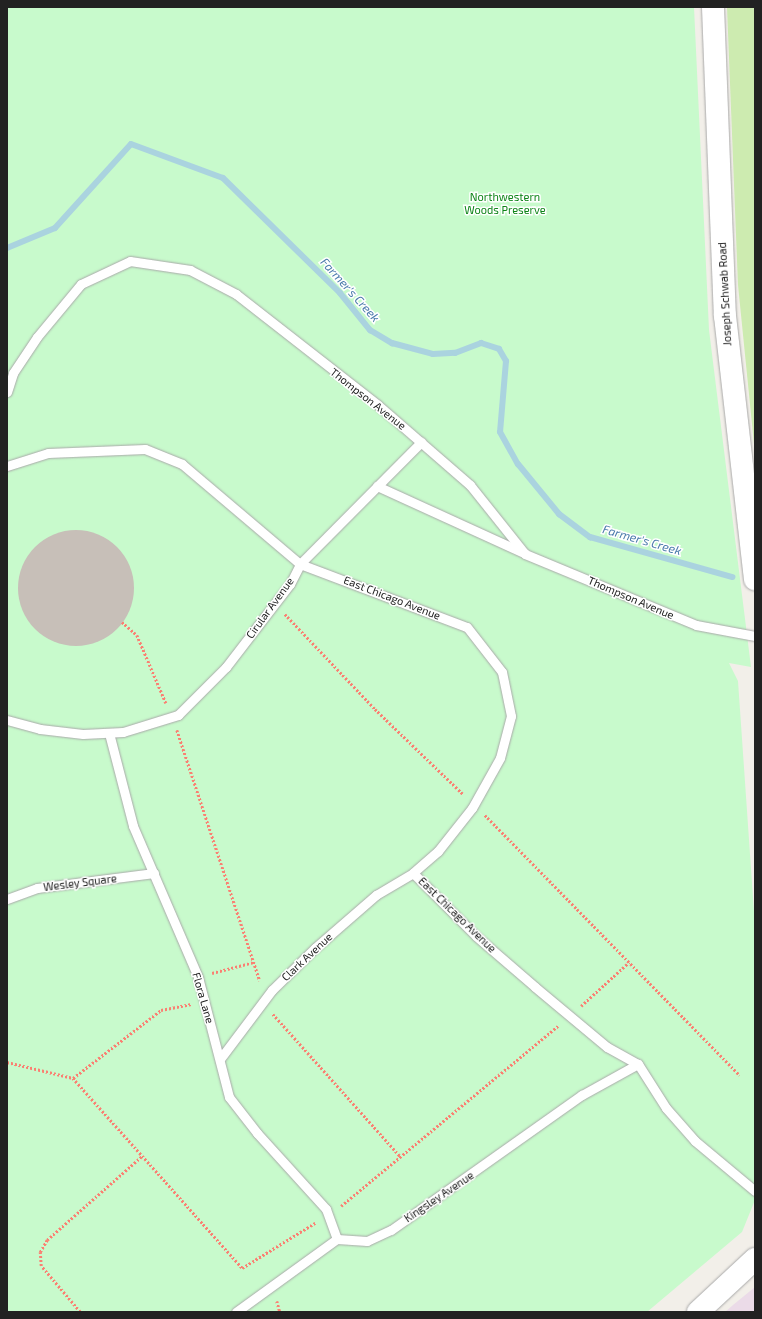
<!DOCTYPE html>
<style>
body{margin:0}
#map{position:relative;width:762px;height:1319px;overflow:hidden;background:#f2efe9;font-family:"Exo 2",sans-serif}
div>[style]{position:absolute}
.industrial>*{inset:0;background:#ebdbe8}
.grass>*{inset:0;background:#cdebb0}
.park>*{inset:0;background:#c8facc}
.stream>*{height:6px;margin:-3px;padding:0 3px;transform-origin:3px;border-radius:3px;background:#aad3df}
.building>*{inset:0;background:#c7bfb8}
.round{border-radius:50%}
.path>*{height:2.5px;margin-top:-1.25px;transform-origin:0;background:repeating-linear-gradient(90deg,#fa8072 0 2px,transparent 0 4px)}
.roads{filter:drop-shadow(0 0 1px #a9a9a9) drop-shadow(0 0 1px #a9a9a9)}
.service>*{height:9px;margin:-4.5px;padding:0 4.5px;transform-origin:4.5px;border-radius:4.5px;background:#fff}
.tertiary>*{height:22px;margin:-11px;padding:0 11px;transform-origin:11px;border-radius:11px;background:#fff}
span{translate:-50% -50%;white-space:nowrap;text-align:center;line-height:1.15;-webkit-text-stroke:3px #fff;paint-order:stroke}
.park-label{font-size:11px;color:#0c8416}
.street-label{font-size:11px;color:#222}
.water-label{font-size:12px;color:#4a7aab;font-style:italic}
.frame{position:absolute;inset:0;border:8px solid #222;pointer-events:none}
</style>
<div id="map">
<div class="industrial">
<i style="clip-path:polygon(755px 1287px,755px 1312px,725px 1312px,733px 1305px)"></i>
</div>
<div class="grass">
<i style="clip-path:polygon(727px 7px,755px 7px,755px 454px,738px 285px)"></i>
</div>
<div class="park">
<i style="clip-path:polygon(7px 7px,694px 7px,709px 330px,751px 667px,729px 663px,738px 681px,755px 926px,755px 1200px,742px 1232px,647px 1312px,7px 1312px)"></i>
</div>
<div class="stream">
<i style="left:7px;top:248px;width:52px;rotate:-22.6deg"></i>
<i style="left:55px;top:228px;width:113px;rotate:-47.9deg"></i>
<i style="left:131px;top:144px;width:98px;rotate:20.3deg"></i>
<i style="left:223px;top:178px;width:164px;rotate:44.5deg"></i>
<i style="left:340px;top:293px;width:48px;rotate:51deg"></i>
<i style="left:370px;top:330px;width:26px;rotate:31deg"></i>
<i style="left:392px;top:343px;width:42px;rotate:15deg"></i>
<i style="left:433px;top:354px;width:22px;rotate:-3deg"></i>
<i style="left:455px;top:353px;width:28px;rotate:-21deg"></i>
<i style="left:481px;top:343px;width:19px;rotate:18deg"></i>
<i style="left:499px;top:349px;width:14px;rotate:60deg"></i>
<i style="left:506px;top:361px;width:71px;rotate:94.8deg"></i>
<i style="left:500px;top:432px;width:37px;rotate:61deg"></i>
<i style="left:518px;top:464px;width:65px;rotate:50.6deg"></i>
<i style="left:559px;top:514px;width:39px;rotate:37deg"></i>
<i style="left:590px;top:537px;width:148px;rotate:15.7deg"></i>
</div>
<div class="building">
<i class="round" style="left:18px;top:530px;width:116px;height:116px"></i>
</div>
<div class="path">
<i style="left:285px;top:614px;width:131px;rotate:46.5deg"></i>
<i style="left:375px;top:709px;width:122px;rotate:44deg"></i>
<i style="left:122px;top:622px;width:20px;rotate:41deg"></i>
<i style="left:137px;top:635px;width:74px;rotate:66.9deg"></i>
<i style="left:177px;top:730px;width:264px;rotate:71.7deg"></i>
<i style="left:485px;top:815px;width:364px;rotate:45.6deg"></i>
<i style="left:212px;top:973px;width:43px;rotate:-14.7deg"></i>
<i style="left:581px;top:1006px;width:65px;rotate:-42.5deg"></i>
<i style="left:273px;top:1014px;width:191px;rotate:48.2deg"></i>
<i style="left:7px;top:1062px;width:68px;rotate:13.6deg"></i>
<i style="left:73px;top:1078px;width:254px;rotate:48.3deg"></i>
<i style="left:242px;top:1268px;width:86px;rotate:-31.7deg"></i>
<i style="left:73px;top:1078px;width:111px;rotate:-37.7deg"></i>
<i style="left:161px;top:1010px;width:31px;rotate:-11deg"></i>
<i style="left:341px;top:1206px;width:283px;rotate:-39.7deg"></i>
<i style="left:277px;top:1301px;width:11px;rotate:75deg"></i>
<i style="left:80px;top:1312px;width:60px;rotate:-130.3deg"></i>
<i style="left:41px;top:1266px;width:14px;rotate:-94deg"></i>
<i style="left:40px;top:1252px;width:14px;rotate:-60deg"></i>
<i style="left:47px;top:1240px;width:127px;rotate:-41.5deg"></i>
</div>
<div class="roads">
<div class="service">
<i style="left:7px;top:392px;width:20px;rotate:-72deg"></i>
<i style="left:13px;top:373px;width:43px;rotate:-56.3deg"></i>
<i style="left:37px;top:337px;width:69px;rotate:-50.3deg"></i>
<i style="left:81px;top:284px;width:54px;rotate:-25.1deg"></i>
<i style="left:130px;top:261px;width:61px;rotate:8.5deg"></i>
<i style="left:190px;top:270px;width:52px;rotate:27.6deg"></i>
<i style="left:236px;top:294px;width:180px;rotate:38deg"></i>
<i style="left:378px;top:405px;width:122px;rotate:41deg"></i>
<i style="left:470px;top:485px;width:88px;rotate:51.4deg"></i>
<i style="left:525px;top:554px;width:185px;rotate:22.5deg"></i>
<i style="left:696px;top:625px;width:60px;rotate:10.6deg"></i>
<i style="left:7px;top:466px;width:43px;rotate:-17.6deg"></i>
<i style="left:48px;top:453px;width:97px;rotate:-2.4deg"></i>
<i style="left:145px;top:449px;width:40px;rotate:22deg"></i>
<i style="left:182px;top:464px;width:155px;rotate:40.3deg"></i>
<i style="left:300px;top:564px;width:178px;rotate:20.7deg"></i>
<i style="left:467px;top:627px;width:57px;rotate:52.1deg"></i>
<i style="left:502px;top:672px;width:45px;rotate:78.4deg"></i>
<i style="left:511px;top:716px;width:43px;rotate:104.7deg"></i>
<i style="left:500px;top:758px;width:57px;rotate:119.2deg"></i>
<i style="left:472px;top:808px;width:55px;rotate:128.3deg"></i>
<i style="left:438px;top:851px;width:33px;rotate:139deg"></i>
<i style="left:413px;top:873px;width:89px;rotate:45deg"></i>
<i style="left:476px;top:936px;width:78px;rotate:40.8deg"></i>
<i style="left:535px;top:987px;width:94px;rotate:39.8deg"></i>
<i style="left:607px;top:1047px;width:35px;rotate:29deg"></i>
<i style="left:638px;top:1064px;width:52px;rotate:57.5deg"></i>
<i style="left:666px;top:1108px;width:44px;rotate:48.7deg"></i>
<i style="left:695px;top:1141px;width:78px;rotate:39.8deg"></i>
<i style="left:377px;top:486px;width:162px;rotate:24.5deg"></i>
<i style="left:7px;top:720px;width:34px;rotate:15deg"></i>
<i style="left:40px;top:729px;width:43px;rotate:6.6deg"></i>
<i style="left:83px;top:734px;width:40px;rotate:-2.9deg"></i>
<i style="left:123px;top:732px;width:58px;rotate:-17.2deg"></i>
<i style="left:178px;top:715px;width:68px;rotate:-45deg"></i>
<i style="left:226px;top:667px;width:105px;rotate:-52.4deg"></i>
<i style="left:290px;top:584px;width:22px;rotate:-63deg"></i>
<i style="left:300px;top:564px;width:172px;rotate:-45.2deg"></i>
<i style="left:109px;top:733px;width:96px;rotate:75.5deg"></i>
<i style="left:133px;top:826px;width:164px;rotate:66.7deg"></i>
<i style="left:198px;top:977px;width:124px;rotate:75.5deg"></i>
<i style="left:229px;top:1097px;width:46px;rotate:52.1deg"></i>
<i style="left:257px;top:1133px;width:103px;rotate:47.8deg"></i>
<i style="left:326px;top:1209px;width:32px;rotate:70deg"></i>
<i style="left:7px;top:899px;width:32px;rotate:-20deg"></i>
<i style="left:37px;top:888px;width:118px;rotate:-7.3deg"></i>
<i style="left:220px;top:1059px;width:86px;rotate:-53deg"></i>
<i style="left:272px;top:990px;width:60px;rotate:-44.3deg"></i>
<i style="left:315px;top:948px;width:81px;rotate:-41deg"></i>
<i style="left:376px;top:895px;width:43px;rotate:-30.7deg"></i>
<i style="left:236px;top:1312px;width:125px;rotate:-35.9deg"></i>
<i style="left:337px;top:1239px;width:30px;rotate:4deg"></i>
<i style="left:367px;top:1241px;width:26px;rotate:-25deg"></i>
<i style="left:391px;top:1230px;width:234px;rotate:-35.3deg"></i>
<i style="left:582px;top:1095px;width:64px;rotate:-29deg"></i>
</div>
<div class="tertiary">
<i style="left:713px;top:7px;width:309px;rotate:87.8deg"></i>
<i style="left:725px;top:316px;width:265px;rotate:83.5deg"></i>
<i style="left:698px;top:1312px;width:78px;rotate:-42.9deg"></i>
</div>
</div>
<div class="park-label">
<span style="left:505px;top:204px">Northwestern<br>Woods Preserve</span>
</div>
<div class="street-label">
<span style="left:725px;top:294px;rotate:-93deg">Joseph Schwab Road</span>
<span style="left:368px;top:399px;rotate:38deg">Thompson Avenue</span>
<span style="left:392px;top:598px;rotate:21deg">East Chicago Avenue</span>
<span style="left:631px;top:598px;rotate:23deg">Thompson Avenue</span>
<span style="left:270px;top:608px;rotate:-54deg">Cirular Avenue</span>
<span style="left:80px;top:883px;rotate:-7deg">Wesley Square</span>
<span style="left:457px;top:915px;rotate:44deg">East Chicago Avenue</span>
<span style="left:307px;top:957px;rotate:-43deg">Clark Avenue</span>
<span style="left:203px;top:998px;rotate:74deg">Flora Lane</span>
<span style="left:439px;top:1197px;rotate:-34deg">Kingsley Avenue</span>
</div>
<div class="water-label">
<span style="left:350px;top:290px;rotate:48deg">Farmer's Creek</span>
<span style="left:642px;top:540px;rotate:16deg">Farmer's Creek</span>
</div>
<div class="frame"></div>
</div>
